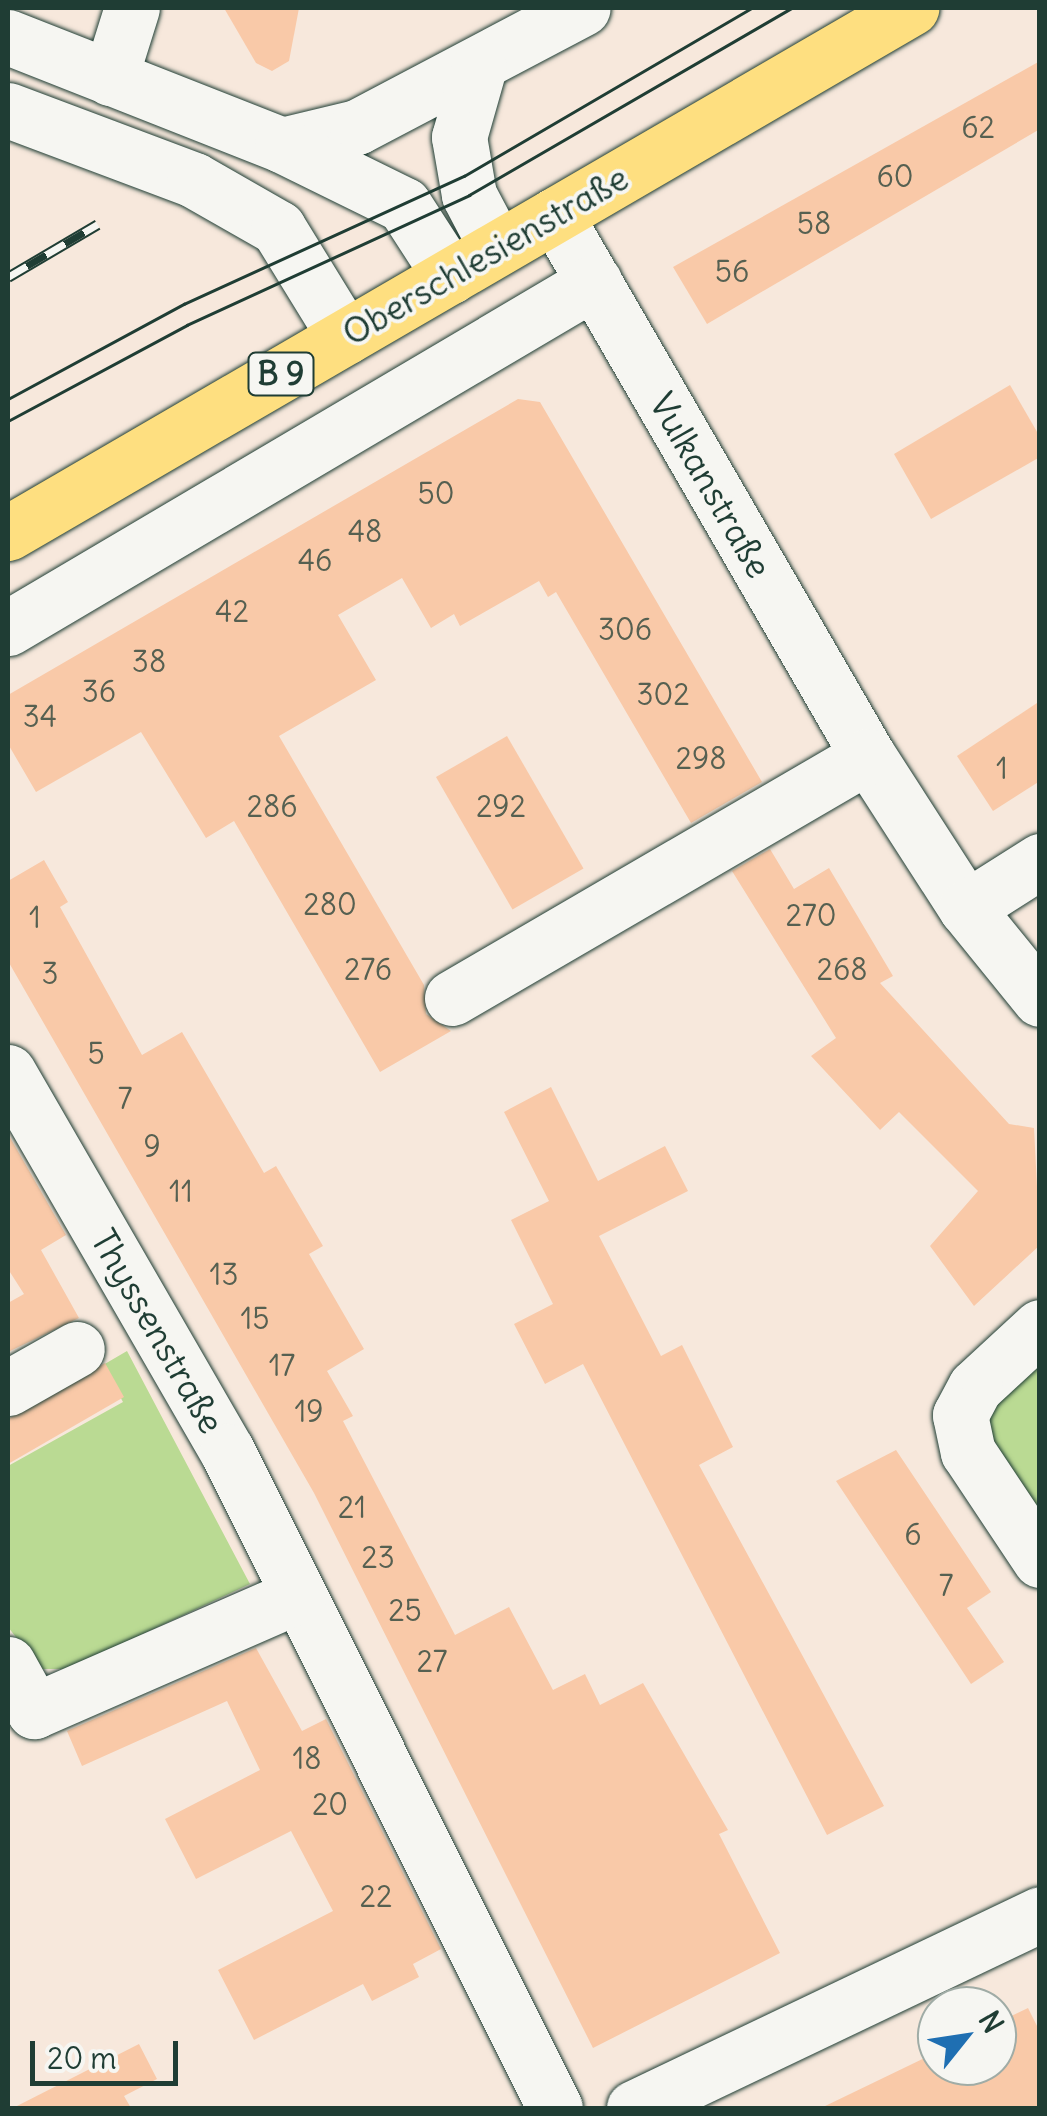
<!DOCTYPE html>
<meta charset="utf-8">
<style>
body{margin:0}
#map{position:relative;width:1047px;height:2116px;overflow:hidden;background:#f7e8dc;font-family:Delius,sans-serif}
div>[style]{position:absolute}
.green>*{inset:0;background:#bada93}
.building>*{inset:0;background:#f9c9a8;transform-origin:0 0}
.roads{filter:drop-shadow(0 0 2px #1f3d34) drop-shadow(0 0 2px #1f3d34)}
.minor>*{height:55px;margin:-27.5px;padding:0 27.5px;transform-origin:27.5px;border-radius:27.5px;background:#f6f6f2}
.major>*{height:55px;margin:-27.5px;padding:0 27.5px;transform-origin:27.5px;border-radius:27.5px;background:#fedf80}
.tram>*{height:2.5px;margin:-1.25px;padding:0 1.25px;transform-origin:1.25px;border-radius:1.25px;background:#1f3d34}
.rail>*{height:11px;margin-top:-5.5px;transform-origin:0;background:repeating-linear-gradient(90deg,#f6f6f2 0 22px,#1f3d34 0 44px);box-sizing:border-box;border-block:2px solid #1f3d34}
span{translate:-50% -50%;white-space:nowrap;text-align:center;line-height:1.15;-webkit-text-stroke:8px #f6f6f2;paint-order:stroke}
.number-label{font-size:30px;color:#566051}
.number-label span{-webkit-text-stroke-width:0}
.shield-label span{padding:2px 8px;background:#f6f6f2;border:2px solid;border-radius:8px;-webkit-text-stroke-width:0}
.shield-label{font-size:32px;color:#1f3d34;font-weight:700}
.street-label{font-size:35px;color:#1f3d34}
.frame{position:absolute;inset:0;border:10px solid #1f3d34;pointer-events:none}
.north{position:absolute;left:917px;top:1986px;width:100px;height:100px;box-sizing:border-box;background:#f6f6f2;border:2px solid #a0aca6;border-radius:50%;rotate:60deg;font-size:28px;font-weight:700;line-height:40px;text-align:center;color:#1f3d34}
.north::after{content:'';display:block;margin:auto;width:35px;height:45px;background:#1f6fb2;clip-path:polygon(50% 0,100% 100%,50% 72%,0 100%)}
.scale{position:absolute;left:30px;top:2041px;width:148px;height:45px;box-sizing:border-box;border:5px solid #1f3d34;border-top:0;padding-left:12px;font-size:30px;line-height:35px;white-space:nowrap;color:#1f3d34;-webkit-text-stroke:8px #f6f6f2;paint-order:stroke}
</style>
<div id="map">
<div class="green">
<i style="clip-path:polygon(127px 1351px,250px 1584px,68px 1669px,41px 1669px,8px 1627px,8px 1466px,123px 1402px,103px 1365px)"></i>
<i style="clip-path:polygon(1039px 1355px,1039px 1522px,988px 1444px,988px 1403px)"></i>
</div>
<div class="building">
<i style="clip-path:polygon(224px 8px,299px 8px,289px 61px,272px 71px,256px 63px)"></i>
<i style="clip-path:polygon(1040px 61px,1040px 129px,707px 324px,673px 267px)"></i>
<i style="clip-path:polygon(1010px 385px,1040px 437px,1040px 457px,931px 519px,894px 454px)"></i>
<i style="clip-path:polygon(518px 399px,540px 402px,762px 782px,691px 823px,556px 592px,548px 597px,539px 581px,460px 626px,454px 614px,431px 628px,402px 578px,338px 615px,376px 680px,279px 736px,424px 985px,426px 1014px,451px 1031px,380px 1072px,234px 821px,206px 838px,141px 732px,36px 792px,8px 744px,8px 695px)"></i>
<i style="clip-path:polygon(1040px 701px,1040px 781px,993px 811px,957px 756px)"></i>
<i style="left:507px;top:736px;width:153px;height:82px;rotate:60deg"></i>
<i style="clip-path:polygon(770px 849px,794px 889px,829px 868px,893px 976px,880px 983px,1009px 1124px,1034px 1128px,1040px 1245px,974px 1306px,930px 1246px,978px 1191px,899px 1112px,880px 1130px,811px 1056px,836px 1038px,732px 871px)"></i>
<i style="clip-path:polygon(44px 860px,68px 902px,60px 907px,142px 1055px,182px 1032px,264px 1173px,276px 1166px,323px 1246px,309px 1254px,364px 1349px,327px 1371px,353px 1416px,343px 1421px,455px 1635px,509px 1607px,553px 1690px,585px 1674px,600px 1705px,643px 1683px,728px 1830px,719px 1834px,780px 1953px,593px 2048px,314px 1493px,8px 961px,8px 881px)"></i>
<i style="clip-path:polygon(551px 1087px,598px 1181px,665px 1146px,688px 1191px,599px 1236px,661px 1356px,682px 1345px,733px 1447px,699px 1465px,884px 1806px,827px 1835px,583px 1364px,545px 1384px,514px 1324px,553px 1304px,511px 1220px,549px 1201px,504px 1112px)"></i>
<i style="clip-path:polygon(8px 1134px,66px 1235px,41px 1250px,79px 1318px,8px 1352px,8px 1303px,24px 1294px,8px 1269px)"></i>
<i style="clip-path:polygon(105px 1363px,124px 1397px,8px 1464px,8px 1419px)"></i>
<i style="clip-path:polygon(896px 1450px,991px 1592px,967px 1608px,1004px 1662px,971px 1684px,836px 1481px)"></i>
<i style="clip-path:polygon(256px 1648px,302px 1731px,326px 1719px,441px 1949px,413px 1964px,419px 1977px,372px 2001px,363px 1984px,254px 2040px,218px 1970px,333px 1911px,291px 1831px,196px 1879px,165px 1819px,260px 1770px,227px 1701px,82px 1766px,67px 1731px)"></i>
<i style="clip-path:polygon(1028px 2008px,1040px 2032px,1040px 2108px,821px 2108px,937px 2052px,937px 2066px,997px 2066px,997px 2023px)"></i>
<i style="clip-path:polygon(139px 2044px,157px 2079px,124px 2096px,131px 2108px,13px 2108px)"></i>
</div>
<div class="roads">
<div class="minor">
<i style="left:8px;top:37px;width:295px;rotate:21.5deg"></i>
<i style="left:282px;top:145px;width:77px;rotate:-13.5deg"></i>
<i style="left:357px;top:127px;width:255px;rotate:-27.8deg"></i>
<i style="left:479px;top:67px;width:73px;rotate:105.9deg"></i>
<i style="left:459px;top:137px;width:59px;rotate:80.2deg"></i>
<i style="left:469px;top:195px;width:60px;rotate:62.2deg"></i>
<i style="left:110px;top:78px;width:73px;rotate:-72.6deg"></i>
<i style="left:8px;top:110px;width:199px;rotate:20.6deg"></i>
<i style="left:194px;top:180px;width:97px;rotate:29.7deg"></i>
<i style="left:278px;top:228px;width:128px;rotate:58.4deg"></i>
<i style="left:282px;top:145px;width:136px;rotate:26.2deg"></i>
<i style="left:404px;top:205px;width:85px;rotate:57.1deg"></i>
<i style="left:555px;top:215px;width:625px;rotate:59.95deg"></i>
<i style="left:868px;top:756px;width:181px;rotate:57.2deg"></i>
<i style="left:966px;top:908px;width:117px;rotate:50.9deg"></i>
<i style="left:8px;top:628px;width:681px;rotate:-30.56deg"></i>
<i style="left:966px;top:908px;width:88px;rotate:-32.4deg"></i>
<i style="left:452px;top:998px;width:481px;rotate:-30.2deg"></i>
<i style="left:8px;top:1072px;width:438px;rotate:60deg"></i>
<i style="left:227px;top:1451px;width:734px;rotate:63.47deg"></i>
<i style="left:1040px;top:1327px;width:88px;rotate:137.3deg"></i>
<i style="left:975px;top:1387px;width:32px;rotate:118deg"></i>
<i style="left:960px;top:1415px;width:38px;rotate:78deg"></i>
<i style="left:968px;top:1452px;width:130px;rotate:56.3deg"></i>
<i style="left:8px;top:1388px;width:79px;rotate:-29.5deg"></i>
<i style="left:8px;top:1664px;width:54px;rotate:61deg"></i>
<i style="left:34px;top:1711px;width:289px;rotate:-23.6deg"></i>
<i style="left:634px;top:2108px;width:450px;rotate:-25.5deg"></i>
</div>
<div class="major">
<i style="left:8px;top:533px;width:1045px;rotate:-30.17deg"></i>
</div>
</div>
<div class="tram">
<i style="left:8px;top:399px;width:200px;rotate:-28.4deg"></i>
<i style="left:184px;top:304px;width:308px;rotate:-24.6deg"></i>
<i style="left:464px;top:176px;width:333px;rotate:-30.3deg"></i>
<i style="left:8px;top:421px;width:203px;rotate:-28.2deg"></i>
<i style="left:187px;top:325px;width:311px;rotate:-24.7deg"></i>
<i style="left:469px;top:195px;width:373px;rotate:-30.1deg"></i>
</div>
<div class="rail">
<i style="left:8px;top:277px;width:104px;rotate:-30.5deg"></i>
</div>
<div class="number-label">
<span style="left:978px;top:127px">62</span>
<span style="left:895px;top:176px">60</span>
<span style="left:814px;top:223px">58</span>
<span style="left:732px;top:271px">56</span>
<span style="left:436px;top:493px">50</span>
<span style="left:365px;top:531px">48</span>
<span style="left:315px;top:560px">46</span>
<span style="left:232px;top:611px">42</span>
<span style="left:625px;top:629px">306</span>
<span style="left:149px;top:661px">38</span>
<span style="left:99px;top:691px">36</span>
<span style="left:663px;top:694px">302</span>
<span style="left:40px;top:716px">34</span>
<span style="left:701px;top:758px">298</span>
<span style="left:1002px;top:768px">1</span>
<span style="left:272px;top:806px">286</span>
<span style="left:501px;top:806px">292</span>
<span style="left:330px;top:904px">280</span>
<span style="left:811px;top:915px">270</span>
<span style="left:35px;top:917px">1</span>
<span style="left:368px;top:969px">276</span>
<span style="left:842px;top:969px">268</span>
<span style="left:50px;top:973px">3</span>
<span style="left:96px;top:1053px">5</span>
<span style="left:125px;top:1098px">7</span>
<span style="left:152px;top:1146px">9</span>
<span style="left:181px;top:1191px">11</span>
<span style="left:224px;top:1274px">13</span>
<span style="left:255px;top:1318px">15</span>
<span style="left:282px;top:1365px">17</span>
<span style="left:309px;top:1411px">19</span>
<span style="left:352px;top:1507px">21</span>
<span style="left:913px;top:1534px">6</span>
<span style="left:378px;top:1557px">23</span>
<span style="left:946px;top:1585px">7</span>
<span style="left:405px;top:1610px">25</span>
<span style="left:432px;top:1661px">27</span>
<span style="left:307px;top:1758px">18</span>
<span style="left:330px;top:1804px">20</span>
<span style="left:376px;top:1896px">22</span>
</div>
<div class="shield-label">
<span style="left:281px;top:374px">B 9</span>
</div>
<div class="street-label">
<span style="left:485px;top:255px;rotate:-30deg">Oberschlesienstraße</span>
<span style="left:711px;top:485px;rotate:60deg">Vulkanstraße</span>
<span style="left:158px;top:1331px;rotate:60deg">Thyssenstraße</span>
</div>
<div class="frame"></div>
<div class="north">N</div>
<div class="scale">20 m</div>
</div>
